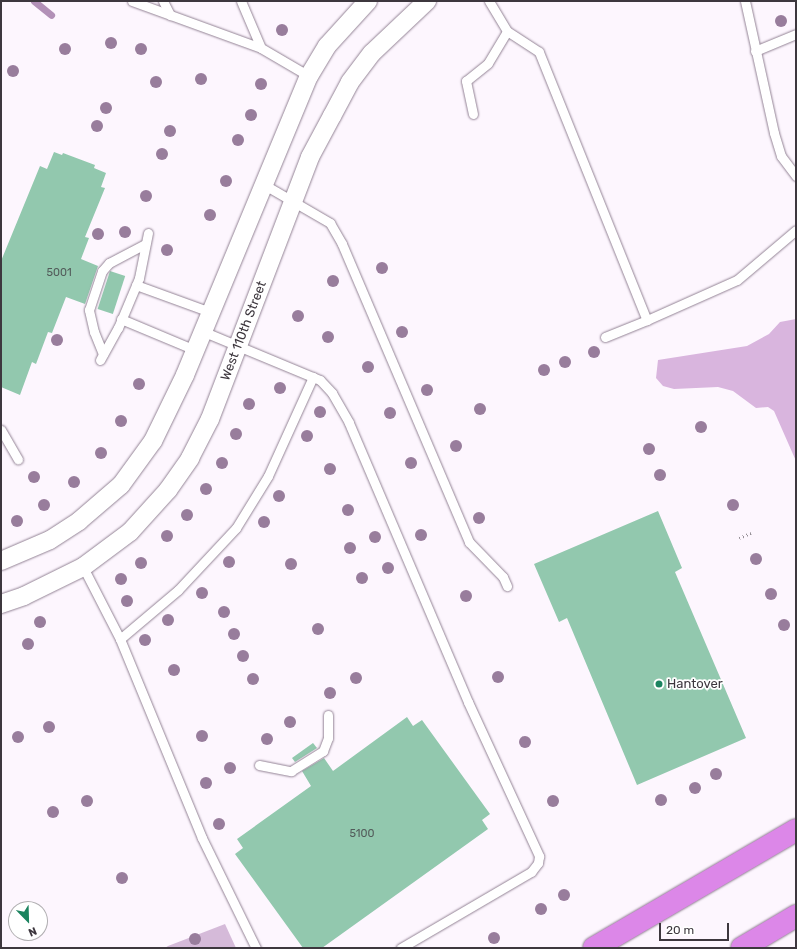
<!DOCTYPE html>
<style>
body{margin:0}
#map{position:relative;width:797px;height:949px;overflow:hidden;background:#fdf6fe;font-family:Rubik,sans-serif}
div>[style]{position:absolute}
.green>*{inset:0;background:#d5bad9}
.forest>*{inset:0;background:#d9b5de}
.stream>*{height:7px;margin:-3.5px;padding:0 3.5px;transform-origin:3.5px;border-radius:3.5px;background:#b290b7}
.building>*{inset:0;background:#92c8ae;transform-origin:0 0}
.path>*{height:2.5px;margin-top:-1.25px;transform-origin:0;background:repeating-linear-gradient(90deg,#969097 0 1px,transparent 0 4px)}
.roads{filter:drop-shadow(0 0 1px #938395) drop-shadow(0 0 1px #938395)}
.lane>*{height:9px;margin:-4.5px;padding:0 4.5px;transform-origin:4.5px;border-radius:4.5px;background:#fff}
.street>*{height:18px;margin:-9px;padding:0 9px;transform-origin:9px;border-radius:9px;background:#fff}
.highway>*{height:22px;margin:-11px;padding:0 11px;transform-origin:11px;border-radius:11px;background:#dc87e8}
.trees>*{width:12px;height:12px;margin:-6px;border-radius:50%;background:#987d9c}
.dots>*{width:11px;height:11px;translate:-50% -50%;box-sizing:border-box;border:2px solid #fff;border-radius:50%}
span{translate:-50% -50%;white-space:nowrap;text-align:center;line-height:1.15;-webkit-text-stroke:3.5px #fff;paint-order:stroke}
.number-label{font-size:11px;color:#525b5a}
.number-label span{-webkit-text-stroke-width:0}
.street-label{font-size:13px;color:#3d373e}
.poi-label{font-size:13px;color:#3d373e}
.left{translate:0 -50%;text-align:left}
.frame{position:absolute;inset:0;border:2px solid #3d373e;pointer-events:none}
.north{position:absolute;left:8px;top:901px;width:40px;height:40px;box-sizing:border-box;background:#fff;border:1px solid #b1afb2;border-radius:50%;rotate:157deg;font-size:11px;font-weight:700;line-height:16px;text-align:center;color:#3d373e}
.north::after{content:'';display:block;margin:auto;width:14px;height:18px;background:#1b835f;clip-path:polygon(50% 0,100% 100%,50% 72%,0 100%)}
.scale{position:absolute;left:659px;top:923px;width:70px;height:18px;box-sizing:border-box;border:2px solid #3d373e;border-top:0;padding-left:5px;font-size:12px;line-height:14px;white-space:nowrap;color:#3d373e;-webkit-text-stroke:3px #fff;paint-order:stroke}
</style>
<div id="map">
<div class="green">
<i style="clip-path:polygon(225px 924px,236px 948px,165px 948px,168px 946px)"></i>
</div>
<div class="forest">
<i style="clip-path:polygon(796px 319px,796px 461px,774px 411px,768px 407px,756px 408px,733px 391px,718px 387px,674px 389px,663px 386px,656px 378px,658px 360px,747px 346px,769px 334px,780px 322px)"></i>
</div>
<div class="stream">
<i style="left:34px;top:1px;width:22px;rotate:39deg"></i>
</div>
<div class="building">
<i style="clip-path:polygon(54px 152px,62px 155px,63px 153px,95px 165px,94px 168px,106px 173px,101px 187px,105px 188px,85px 237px,89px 238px,81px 259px,98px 266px,85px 304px,66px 297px,52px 333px,48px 332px,36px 364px,32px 362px,20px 395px,1px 387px,1px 261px,40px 166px,47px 169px)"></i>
<i style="left:110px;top:271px;width:16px;height:40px;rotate:18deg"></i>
<i style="clip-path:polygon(658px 511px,682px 568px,675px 572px,746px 738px,637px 785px,567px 618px,559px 622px,534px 564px)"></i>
<i style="clip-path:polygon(407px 717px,413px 726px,422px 720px,490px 814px,482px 820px,488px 829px,322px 948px,303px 948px,235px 854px,243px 848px,237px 839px,311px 786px,302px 771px,324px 758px,333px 771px)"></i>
<i style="clip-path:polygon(313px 743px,317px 748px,295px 762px,292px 758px)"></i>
</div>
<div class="path">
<i style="left:739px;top:538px;width:13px;rotate:-23deg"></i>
</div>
<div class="roads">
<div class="lane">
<i style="left:132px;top:1px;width:137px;rotate:20deg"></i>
<i style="left:261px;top:48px;width:56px;rotate:30.3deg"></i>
<i style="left:163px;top:1px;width:16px;rotate:63deg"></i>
<i style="left:241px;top:1px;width:51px;rotate:66.9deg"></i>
<i style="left:489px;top:1px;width:35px;rotate:59deg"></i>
<i style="left:507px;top:31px;width:38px;rotate:33deg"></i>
<i style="left:539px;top:52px;width:289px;rotate:68.1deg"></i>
<i style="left:647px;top:320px;width:98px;rotate:-24deg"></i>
<i style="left:737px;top:280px;width:77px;rotate:-40.3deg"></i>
<i style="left:745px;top:1px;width:135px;rotate:77.6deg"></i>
<i style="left:774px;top:133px;width:24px;rotate:73deg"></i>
<i style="left:781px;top:156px;width:25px;rotate:53deg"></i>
<i style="left:755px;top:51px;width:44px;rotate:-22.5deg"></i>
<i style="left:473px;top:114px;width:34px;rotate:-102deg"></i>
<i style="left:466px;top:81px;width:28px;rotate:-39deg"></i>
<i style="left:488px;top:63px;width:37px;rotate:-59deg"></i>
<i style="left:263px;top:184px;width:78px;rotate:30.2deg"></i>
<i style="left:330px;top:223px;width:24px;rotate:60deg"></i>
<i style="left:342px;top:244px;width:324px;rotate:66.9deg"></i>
<i style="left:469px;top:542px;width:49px;rotate:45.8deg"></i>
<i style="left:503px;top:577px;width:10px;rotate:66deg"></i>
<i style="left:136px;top:285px;width:79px;rotate:20deg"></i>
<i style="left:121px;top:319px;width:80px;rotate:22.7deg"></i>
<i style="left:202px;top:331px;width:128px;rotate:22.6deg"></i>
<i style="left:320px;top:380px;width:18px;rotate:47deg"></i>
<i style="left:332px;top:393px;width:34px;rotate:60deg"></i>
<i style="left:349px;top:423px;width:303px;rotate:66.9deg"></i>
<i style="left:468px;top:702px;width:170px;rotate:65.2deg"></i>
<i style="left:539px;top:856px;width:7px;rotate:98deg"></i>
<i style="left:538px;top:863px;width:11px;rotate:128deg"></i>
<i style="left:531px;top:872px;width:151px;rotate:149.7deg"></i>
<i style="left:605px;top:337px;width:45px;rotate:-22deg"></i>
<i style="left:103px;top:354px;width:24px;rotate:-112deg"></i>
<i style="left:94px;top:332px;width:23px;rotate:-103deg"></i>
<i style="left:89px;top:310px;width:41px;rotate:-71.6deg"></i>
<i style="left:102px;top:271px;width:11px;rotate:-49deg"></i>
<i style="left:109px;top:263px;width:41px;rotate:-27.8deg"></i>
<i style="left:100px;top:360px;width:37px;rotate:-61deg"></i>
<i style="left:118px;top:328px;width:54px;rotate:-67.2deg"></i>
<i style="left:139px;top:278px;width:46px;rotate:-78.7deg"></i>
<i style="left:1px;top:430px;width:34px;rotate:60deg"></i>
<i style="left:83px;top:567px;width:81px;rotate:62.8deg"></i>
<i style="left:120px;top:639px;width:215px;rotate:67.6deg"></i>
<i style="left:202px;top:838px;width:123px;rotate:63.9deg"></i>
<i style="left:120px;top:639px;width:76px;rotate:-40.2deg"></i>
<i style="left:178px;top:590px;width:85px;rotate:-46.9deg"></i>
<i style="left:236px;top:528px;width:61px;rotate:-58.4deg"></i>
<i style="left:268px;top:476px;width:109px;rotate:-65.6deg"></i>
<i style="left:259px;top:765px;width:33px;rotate:11deg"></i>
<i style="left:291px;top:771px;width:38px;rotate:-32deg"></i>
<i style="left:323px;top:751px;width:14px;rotate:-69deg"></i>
<i style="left:328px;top:738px;width:23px;rotate:-90deg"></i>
</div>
<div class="street">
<i style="left:1px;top:561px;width:53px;rotate:-23.2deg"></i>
<i style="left:50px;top:540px;width:35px;rotate:-33deg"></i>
<i style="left:79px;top:521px;width:55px;rotate:-40.6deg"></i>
<i style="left:121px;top:485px;width:54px;rotate:-54deg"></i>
<i style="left:153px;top:441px;width:73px;rotate:-64.1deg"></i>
<i style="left:185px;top:375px;width:324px;rotate:-67.5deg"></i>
<i style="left:309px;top:76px;width:35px;rotate:-59deg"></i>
<i style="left:327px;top:46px;width:61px;rotate:-47.7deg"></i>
<i style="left:1px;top:604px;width:24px;rotate:-19deg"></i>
<i style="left:24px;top:596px;width:66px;rotate:-26.2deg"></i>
<i style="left:83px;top:567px;width:59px;rotate:-36.7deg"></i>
<i style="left:130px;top:532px;width:57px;rotate:-47.9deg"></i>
<i style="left:168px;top:490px;width:39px;rotate:-55deg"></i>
<i style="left:190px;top:458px;width:44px;rotate:-62.9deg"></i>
<i style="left:210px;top:419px;width:280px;rotate:-69.1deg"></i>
<i style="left:310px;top:157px;width:47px;rotate:-61.8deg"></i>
<i style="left:332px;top:116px;width:38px;rotate:-62deg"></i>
<i style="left:350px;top:82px;width:36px;rotate:-53deg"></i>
<i style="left:372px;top:53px;width:76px;rotate:-43.4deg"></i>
</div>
<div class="highway">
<i style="left:594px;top:948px;width:234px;rotate:-30.3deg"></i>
<i style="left:742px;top:948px;width:63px;rotate:-30.7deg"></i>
</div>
</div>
<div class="trees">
<i style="left:781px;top:21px"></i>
<i style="left:282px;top:30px"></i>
<i style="left:111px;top:43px"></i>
<i style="left:65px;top:49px"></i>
<i style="left:141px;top:49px"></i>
<i style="left:13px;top:71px"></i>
<i style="left:201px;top:79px"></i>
<i style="left:156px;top:82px"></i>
<i style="left:261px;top:84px"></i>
<i style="left:106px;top:108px"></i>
<i style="left:251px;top:115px"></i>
<i style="left:97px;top:126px"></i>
<i style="left:170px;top:131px"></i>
<i style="left:238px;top:140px"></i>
<i style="left:162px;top:154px"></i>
<i style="left:226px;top:181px"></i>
<i style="left:146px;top:196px"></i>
<i style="left:210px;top:215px"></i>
<i style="left:125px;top:232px"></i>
<i style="left:98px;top:234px"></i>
<i style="left:167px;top:250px"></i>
<i style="left:382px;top:268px"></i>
<i style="left:333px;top:281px"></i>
<i style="left:298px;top:316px"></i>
<i style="left:402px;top:332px"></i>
<i style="left:328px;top:337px"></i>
<i style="left:57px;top:340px"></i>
<i style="left:594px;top:352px"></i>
<i style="left:565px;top:362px"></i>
<i style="left:368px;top:367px"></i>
<i style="left:544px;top:370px"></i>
<i style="left:139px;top:384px"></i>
<i style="left:280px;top:388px"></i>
<i style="left:427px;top:390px"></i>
<i style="left:249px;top:404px"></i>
<i style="left:480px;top:409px"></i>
<i style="left:320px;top:412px"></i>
<i style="left:390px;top:413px"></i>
<i style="left:121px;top:421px"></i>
<i style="left:701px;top:427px"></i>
<i style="left:236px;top:434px"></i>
<i style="left:307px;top:436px"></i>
<i style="left:456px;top:446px"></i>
<i style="left:649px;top:449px"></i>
<i style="left:101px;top:453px"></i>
<i style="left:222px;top:463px"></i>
<i style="left:411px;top:463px"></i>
<i style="left:330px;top:469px"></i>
<i style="left:660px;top:475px"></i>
<i style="left:34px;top:477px"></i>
<i style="left:74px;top:482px"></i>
<i style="left:206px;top:489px"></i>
<i style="left:279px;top:496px"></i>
<i style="left:44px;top:505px"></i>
<i style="left:733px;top:505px"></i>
<i style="left:348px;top:510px"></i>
<i style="left:187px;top:515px"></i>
<i style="left:479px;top:518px"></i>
<i style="left:17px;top:521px"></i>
<i style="left:264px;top:522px"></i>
<i style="left:421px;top:535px"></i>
<i style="left:167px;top:536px"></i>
<i style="left:375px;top:537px"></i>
<i style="left:350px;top:548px"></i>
<i style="left:756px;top:559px"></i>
<i style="left:229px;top:562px"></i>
<i style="left:141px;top:563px"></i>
<i style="left:291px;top:564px"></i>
<i style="left:388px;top:568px"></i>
<i style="left:362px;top:578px"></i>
<i style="left:121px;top:579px"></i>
<i style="left:202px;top:593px"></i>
<i style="left:771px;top:594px"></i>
<i style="left:466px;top:596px"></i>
<i style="left:127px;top:601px"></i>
<i style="left:224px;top:612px"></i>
<i style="left:168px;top:620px"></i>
<i style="left:40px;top:622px"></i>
<i style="left:784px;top:625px"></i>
<i style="left:318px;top:629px"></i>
<i style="left:234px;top:634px"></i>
<i style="left:145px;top:640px"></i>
<i style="left:28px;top:644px"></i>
<i style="left:243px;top:656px"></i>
<i style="left:174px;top:670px"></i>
<i style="left:498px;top:677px"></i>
<i style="left:356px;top:678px"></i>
<i style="left:253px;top:679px"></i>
<i style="left:330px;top:693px"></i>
<i style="left:290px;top:722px"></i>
<i style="left:49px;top:727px"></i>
<i style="left:202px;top:736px"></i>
<i style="left:18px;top:737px"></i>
<i style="left:267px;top:739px"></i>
<i style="left:525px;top:742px"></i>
<i style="left:230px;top:768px"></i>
<i style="left:716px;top:774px"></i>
<i style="left:206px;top:783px"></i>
<i style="left:695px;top:788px"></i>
<i style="left:661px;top:800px"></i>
<i style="left:87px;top:801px"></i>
<i style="left:553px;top:801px"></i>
<i style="left:53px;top:812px"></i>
<i style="left:219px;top:824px"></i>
<i style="left:122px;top:878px"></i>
<i style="left:564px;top:895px"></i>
<i style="left:541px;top:909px"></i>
<i style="left:494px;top:938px"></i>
<i style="left:195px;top:939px"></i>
</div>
<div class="dots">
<i style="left:659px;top:684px;background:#1b835f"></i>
</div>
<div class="number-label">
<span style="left:59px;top:273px">5001</span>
<span style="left:362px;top:834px">5100</span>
</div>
<div class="street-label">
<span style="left:244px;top:331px;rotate:-69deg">West 110th Street</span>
</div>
<div class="poi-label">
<span class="left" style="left:667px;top:684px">Hantover</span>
</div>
<div class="frame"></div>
<div class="north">N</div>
<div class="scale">20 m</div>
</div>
